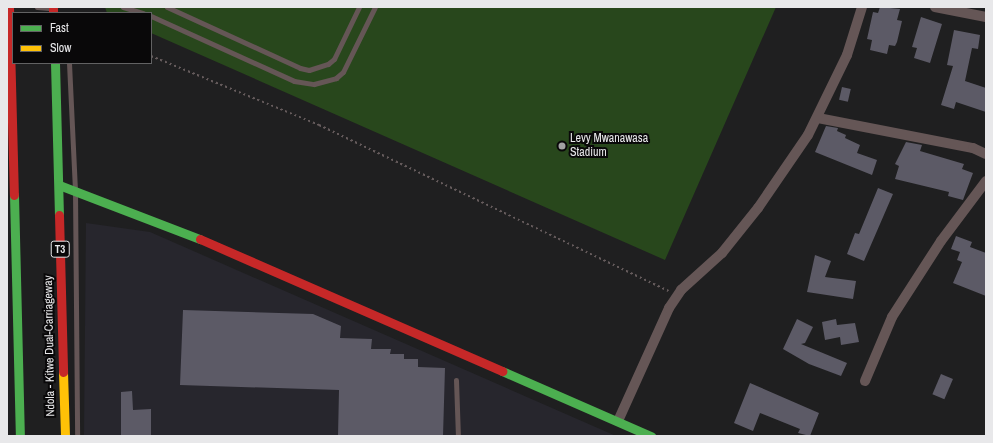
<!DOCTYPE html>
<style>
body{margin:0}
#map{position:relative;width:993px;height:443px;overflow:hidden;background:#1f1f20;font-family:"Archivo Narrow",sans-serif}
div>[style]{position:absolute}
.built>*{inset:0;background:#27262d}
.green>*{inset:0;background:#28471c}
.building>*{inset:0;background:#5c5a66;transform-origin:0 0}
.path>*{height:2px;margin-top:-1px;transform-origin:0;background:repeating-linear-gradient(90deg,#655b5c 0 2px,transparent 0 5px)}
.lane>*{height:5px;margin:-2.5px;padding:0 2.5px;transform-origin:2.5px;border-radius:2.5px;background:#655656}
.street>*{height:10px;margin:-5px;padding:0 5px;transform-origin:5px;border-radius:5px;background:#655656}
.fast>*{height:9px;margin:-4.5px;padding:0 4.5px;transform-origin:4.5px;border-radius:4.5px;background:#4caf50}
.slow>*{height:9px;margin:-4.5px;padding:0 4.5px;transform-origin:4.5px;border-radius:4.5px;background:#ffc107}
.jam>*{height:9px;margin:-4.5px;padding:0 4.5px;transform-origin:4.5px;border-radius:4.5px;background:#c62828}
.dots>*{width:11px;height:11px;translate:-50% -50%;box-sizing:border-box;border:2px solid #090809;border-radius:50%}
span{translate:-50% -50%;white-space:nowrap;text-align:center;line-height:1.15;-webkit-text-stroke:4px #090809;paint-order:stroke}
.shield-label span{padding:1px 3px;background:#090809;border:1px solid;border-radius:3px;-webkit-text-stroke-width:0}
.shield-label{font-size:11px;color:#e8e8ea;font-weight:700}
.poi-label{font-size:12px;color:#e8e8ea}
.left{translate:0 -50%;text-align:left}
.street-label{font-size:12px;color:#e8e8ea}
.frame{position:absolute;inset:0;border:8px solid #e8e8ea;pointer-events:none}
.legend{position:absolute;left:12px;top:12px;width:140px;height:52px;box-sizing:border-box;background:#090809;border:1px solid #626263;margin:0;padding:5px 7px;list-style:none;font-size:12px;color:#e8e8ea}
.legend li{display:flex;align-items:center;gap:8px;height:20px}
.legend b{width:20px;border:1px solid #626263}
</style>
<div id="map">
<div class="built">
<i style="clip-path:polygon(86px 223px,150px 232px,616px 436px,84px 436px)"></i>
</div>
<div class="green">
<i style="clip-path:polygon(105px 7px,776px 7px,665px 260px,151px 33px,151px 13px,107px 13px)"></i>
</div>
<div class="building">
<i style="clip-path:polygon(880px 7px,900px 9px,897px 20px,902px 21px,897px 42px,895px 46px,889px 45px,887px 54px,870px 50px,872px 40px,867px 39px,873px 12px,878px 13px)"></i>
<i style="clip-path:polygon(921px 17px,942px 24px,930px 63px,914px 58px,917px 48px,912px 47px)"></i>
<i style="clip-path:polygon(954px 30px,980px 35px,978px 49px,972px 48px,965px 81px,986px 88px,986px 112px,956px 102px,954px 109px,941px 105px,953px 66px,947px 65px)"></i>
<i style="left:842px;top:87px;width:9px;height:13px;rotate:13deg"></i>
<i style="clip-path:polygon(826px 126px,838px 128px,837px 131px,846px 135px,845px 138px,860px 145px,857px 153px,877px 160px,872px 175px,815px 152px)"></i>
<i style="clip-path:polygon(906px 142px,922px 145px,920px 151px,964px 164px,962px 169px,973px 173px,963px 200px,948px 196px,949px 192px,895px 179px,899px 166px,895px 164px)"></i>
<i style="clip-path:polygon(878px 188px,893px 194px,864px 261px,847px 254px,855px 233px,859px 234px)"></i>
<i style="clip-path:polygon(956px 236px,972px 242px,970px 247px,986px 253px,986px 296px,953px 283px,962px 262px,957px 260px,960px 252px,951px 249px)"></i>
<i style="clip-path:polygon(815px 255px,831px 261px,825px 277px,856px 281px,853px 299px,807px 292px)"></i>
<i style="clip-path:polygon(183px 310px,313px 314px,341px 326px,340px 338px,372px 339px,371px 349px,391px 349px,390px 354px,404px 354px,404px 359px,418px 359px,418px 367px,445px 368px,443px 436px,338px 436px,339px 390px,180px 385px)"></i>
<i style="clip-path:polygon(797px 319px,813px 327px,805px 343px,801px 344px,847px 363px,841px 376px,809px 364px,783px 349px)"></i>
<i style="clip-path:polygon(836px 319px,837px 325px,855px 323px,859px 342px,841px 345px,840px 337px,825px 340px,822px 322px)"></i>
<i style="left:941px;top:374px;width:13px;height:22px;rotate:23deg"></i>
<i style="clip-path:polygon(750px 383px,819px 413px,810px 436px,798px 433px,800px 429px,760px 413px,753px 431px,734px 423px)"></i>
<i style="clip-path:polygon(132px 391px,133px 410px,151px 409px,151px 436px,121px 436px,121px 392px)"></i>
</div>
<div class="path">
<i style="left:151px;top:56px;width:182px;rotate:22.3deg"></i>
<i style="left:319px;top:125px;width:387px;rotate:25.4deg"></i>
</div>
<div class="lane">
<i style="left:37px;top:7px;width:12px;rotate:5deg"></i>
<i style="left:123px;top:7px;width:21px;rotate:17deg"></i>
<i style="left:167px;top:7px;width:146px;rotate:24.6deg"></i>
<i style="left:300px;top:68px;width:9px;rotate:13deg"></i>
<i style="left:309px;top:70px;width:20px;rotate:-18deg"></i>
<i style="left:328px;top:64px;width:8px;rotate:-40deg"></i>
<i style="left:334px;top:59px;width:58px;rotate:-64.3deg"></i>
<i style="left:151px;top:16px;width:157px;rotate:24.4deg"></i>
<i style="left:294px;top:81px;width:20px;rotate:9deg"></i>
<i style="left:314px;top:84px;width:23px;rotate:-15deg"></i>
<i style="left:336px;top:78px;width:9px;rotate:-41deg"></i>
<i style="left:343px;top:72px;width:72px;rotate:-63.8deg"></i>
<i style="left:69px;top:63px;width:128px;rotate:87.3deg"></i>
<i style="left:75px;top:191px;width:245px;rotate:89.5deg"></i>
<i style="left:456px;top:380px;width:56px;rotate:88deg"></i>
</div>
<div class="street">
<i style="left:935px;top:7px;width:52px;rotate:11.1deg"></i>
<i style="left:818px;top:118px;width:158px;rotate:11deg"></i>
<i style="left:973px;top:148px;width:14px;rotate:25deg"></i>
<i style="left:865px;top:381px;width:69px;rotate:-67.1deg"></i>
<i style="left:892px;top:317px;width:90px;rotate:-57.2deg"></i>
<i style="left:941px;top:241px;width:75px;rotate:-53.1deg"></i>
<i style="left:618px;top:421px;width:124px;rotate:-65.7deg"></i>
<i style="left:669px;top:308px;width:22px;rotate:-56deg"></i>
<i style="left:681px;top:290px;width:55px;rotate:-42.1deg"></i>
<i style="left:722px;top:253px;width:58px;rotate:-51.3deg"></i>
<i style="left:758px;top:208px;width:88px;rotate:-55.6deg"></i>
<i style="left:808px;top:135px;width:89px;rotate:-64deg"></i>
<i style="left:847px;top:55px;width:50px;rotate:-72.6deg"></i>
</div>
<div class="fast">
<i style="left:55px;top:63px;width:152px;rotate:88.5deg"></i>
<i style="left:59px;top:185px;width:151px;rotate:21deg"></i>
<i style="left:14px;top:195px;width:241px;rotate:88.6deg"></i>
<i style="left:502px;top:371px;width:163px;rotate:23.6deg"></i>
</div>
<div class="slow">
<i style="left:63px;top:372px;width:64px;rotate:88.2deg"></i>
</div>
<div class="jam">
<i style="left:9px;top:7px;width:188px;rotate:88.5deg"></i>
<i style="left:53px;top:7px;width:6px;rotate:90deg"></i>
<i style="left:59px;top:215px;width:157px;rotate:88.5deg"></i>
<i style="left:200px;top:239px;width:330px;rotate:23.6deg"></i>
</div>
<div class="dots">
<i style="left:562px;top:146px;background:#a2a2a3"></i>
</div>
<div class="shield-label">
<span style="left:60px;top:249px">T3</span>
</div>
<div class="poi-label">
<span class="left" style="left:570px;top:146px">Levy Mwanawasa<br>Stadium</span>
</div>
<div class="street-label">
<span style="left:50px;top:346px;rotate:-91deg">Ndola - Kitwe Dual-Carriageway</span>
</div>
<div class="frame"></div>
<ul class="legend">
<li><b style="height:5px;background:#4caf50"></b>Fast</li>
<li><b style="height:5px;background:#ffc107"></b>Slow</li>
</ul>
</div>
